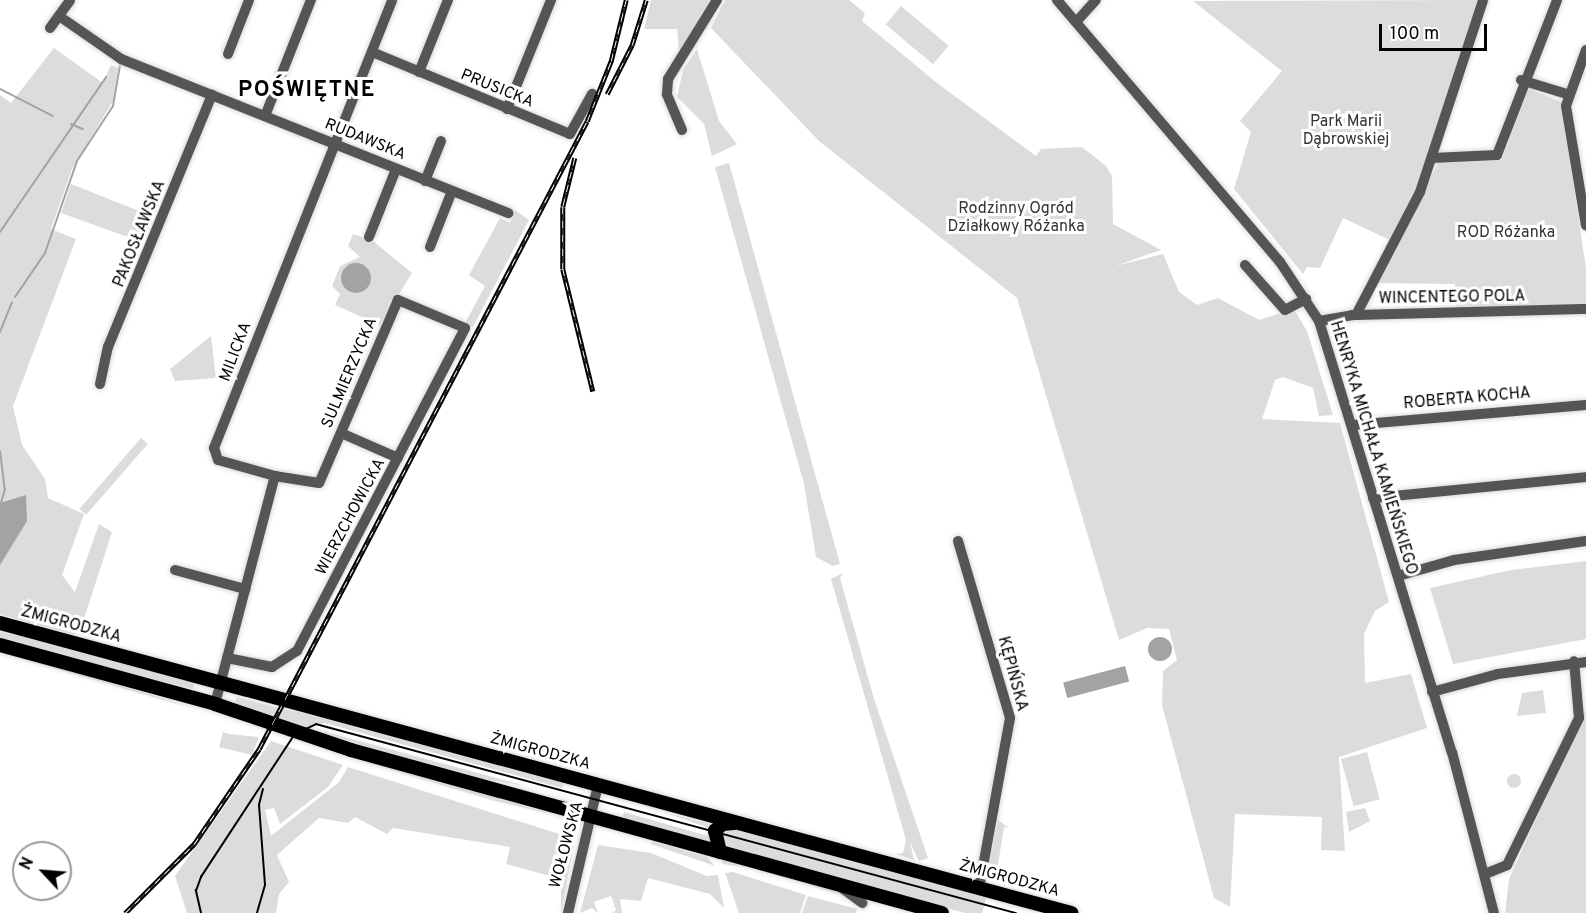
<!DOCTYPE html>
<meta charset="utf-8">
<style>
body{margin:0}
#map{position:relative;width:1586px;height:913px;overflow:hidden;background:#fff;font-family:Overpass,sans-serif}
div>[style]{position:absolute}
.green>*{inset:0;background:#dcdcdc;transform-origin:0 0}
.round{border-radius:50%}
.water>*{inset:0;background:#a3a3a3;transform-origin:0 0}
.stream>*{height:2px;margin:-1px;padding:0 1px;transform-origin:1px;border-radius:1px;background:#a3a3a3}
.roads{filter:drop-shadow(0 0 2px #dbdbdb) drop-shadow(0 0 2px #dbdbdb)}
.minor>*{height:10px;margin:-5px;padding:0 5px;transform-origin:5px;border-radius:5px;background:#555}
.major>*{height:14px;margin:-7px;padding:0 7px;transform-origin:7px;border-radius:7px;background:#000}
.tram>*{height:1.5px;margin:-0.75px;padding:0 0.75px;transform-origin:0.75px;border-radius:0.75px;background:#000}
.rail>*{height:4.5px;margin-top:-2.25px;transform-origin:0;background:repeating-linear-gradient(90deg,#fff 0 7px,#000 0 14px);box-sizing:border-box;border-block:2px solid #000}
span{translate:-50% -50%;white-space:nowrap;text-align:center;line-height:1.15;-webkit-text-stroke:6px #fff;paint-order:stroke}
.street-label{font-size:16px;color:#000}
.park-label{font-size:16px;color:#333}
.district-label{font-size:22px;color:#000;font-weight:700;letter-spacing:1.5px}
.north{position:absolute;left:12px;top:841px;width:60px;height:60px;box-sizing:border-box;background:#fff;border:2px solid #999;border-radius:50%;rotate:296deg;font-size:16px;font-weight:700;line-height:24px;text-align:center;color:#000}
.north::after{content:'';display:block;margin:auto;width:21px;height:27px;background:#000;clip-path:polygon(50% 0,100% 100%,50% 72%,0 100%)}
.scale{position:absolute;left:1379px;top:24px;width:108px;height:27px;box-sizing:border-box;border:3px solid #000;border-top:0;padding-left:8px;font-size:18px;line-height:21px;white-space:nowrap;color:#000;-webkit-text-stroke:4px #fff;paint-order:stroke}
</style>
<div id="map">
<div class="green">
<i style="clip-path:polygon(651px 0,713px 0,679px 51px,677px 29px,644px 29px)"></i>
<i style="clip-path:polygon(725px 0,849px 0,865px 13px,862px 21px,937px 83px,1036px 156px,1041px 149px,1082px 147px,1106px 166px,1112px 176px,1113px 224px,1161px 250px,1115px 266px,1163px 254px,1179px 292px,1197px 305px,1218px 298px,1259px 320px,1294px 309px,1307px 331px,1333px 415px,1319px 416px,1313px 388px,1283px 377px,1275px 380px,1262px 419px,1340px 423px,1389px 602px,1375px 611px,1364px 634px,1365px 683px,1411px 674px,1427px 728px,1339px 757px,1345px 851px,1321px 850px,1322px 817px,1235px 814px,1230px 907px,1214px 898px,1162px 705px,1163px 671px,1177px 660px,1169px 629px,1147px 628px,1119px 640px,1017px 298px,819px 141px,711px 28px)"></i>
<i style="clip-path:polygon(1480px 0,1419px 186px,1390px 240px,1343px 218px,1320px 268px,1307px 267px,1303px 274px,1234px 189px,1251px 132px,1240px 121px,1282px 71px,1193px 1px)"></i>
<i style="left:901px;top:6px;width:62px;height:24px;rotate:40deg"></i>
<i style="clip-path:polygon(54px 48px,103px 83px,111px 65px,118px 68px,113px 101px,72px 169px,51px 229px,76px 239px,13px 406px,22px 445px,45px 479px,48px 498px,84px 514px,62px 575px,75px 592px,99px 524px,112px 532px,82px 625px,74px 635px,0 614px,0 95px,11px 103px)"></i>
<i style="clip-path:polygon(697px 49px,719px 121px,737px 144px,712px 156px,704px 124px,677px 97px,683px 70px)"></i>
<i style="clip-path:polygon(1528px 88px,1561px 102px,1586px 268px,1586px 305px,1456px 310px,1455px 284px,1376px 283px,1438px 163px,1502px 160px)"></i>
<i style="clip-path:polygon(729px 163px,840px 564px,833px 566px,816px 557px,804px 484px,715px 167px)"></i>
<i style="clip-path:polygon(71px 184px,154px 217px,145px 238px,139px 241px,61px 213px)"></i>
<i style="clip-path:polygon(515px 210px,529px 220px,473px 327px,465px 323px,485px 286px,469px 275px,500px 218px,510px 223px)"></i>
<i style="clip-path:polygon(353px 234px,373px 241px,412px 273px,380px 325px,335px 305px,340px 294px,332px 286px,340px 266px,360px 257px,348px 246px)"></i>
<i style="clip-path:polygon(211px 336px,216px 378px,175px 381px,170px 369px)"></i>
<i style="left:141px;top:438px;width:9px;height:94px;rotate:41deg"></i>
<i style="clip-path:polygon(1586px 561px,1586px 639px,1453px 664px,1430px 588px,1511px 570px)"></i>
<i style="clip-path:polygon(843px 573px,840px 578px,874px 699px,928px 858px,919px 861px,910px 842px,914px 860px,896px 854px,903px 853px,906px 840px,831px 579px)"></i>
<i style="clip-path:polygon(0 632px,48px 642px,195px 682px,193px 689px,105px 667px,0 640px)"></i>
<i style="clip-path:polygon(0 650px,91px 675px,188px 707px,0 653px)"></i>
<i style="clip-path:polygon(1543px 690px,1546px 713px,1517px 716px,1522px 693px)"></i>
<i style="clip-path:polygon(237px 697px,278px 708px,273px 718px,234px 705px)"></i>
<i style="clip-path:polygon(283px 709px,354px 724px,565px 781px,562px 788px,325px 723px,300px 728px,277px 720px)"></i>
<i style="clip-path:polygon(1586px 710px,1586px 913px,1505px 913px,1509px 879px)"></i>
<i style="clip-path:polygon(314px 731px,326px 732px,526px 786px,459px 775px)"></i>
<i style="clip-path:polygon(223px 732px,229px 734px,259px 737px,252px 755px,219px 747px)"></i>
<i style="clip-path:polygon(271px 741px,343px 765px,328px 787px,280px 824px,274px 808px,265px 810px,271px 836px,339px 782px,348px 767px,575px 839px,561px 913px,561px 879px,506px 864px,510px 847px,393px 828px,387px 834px,355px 817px,348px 823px,319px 818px,277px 855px,289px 882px,279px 894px,276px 913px,187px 913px,175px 876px)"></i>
<i style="left:1367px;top:752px;width:49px;height:27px;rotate:75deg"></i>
<i style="clip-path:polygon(352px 758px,449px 783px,555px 815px,495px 801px)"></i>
<i class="round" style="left:1507px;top:774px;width:14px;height:14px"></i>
<i style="clip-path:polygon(1365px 808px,1370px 821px,1349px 832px,1346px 812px)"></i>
<i style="clip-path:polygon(661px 811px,697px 821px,715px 825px,712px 829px)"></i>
<i style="left:624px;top:812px;width:89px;height:8px;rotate:16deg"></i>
<i style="clip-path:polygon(998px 820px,1009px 828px,1004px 827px,995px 883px,987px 875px)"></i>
<i style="clip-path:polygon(728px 826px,987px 895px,982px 913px,965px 913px,724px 847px,719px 834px)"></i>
<i style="clip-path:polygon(652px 841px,707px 857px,715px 866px,651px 844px)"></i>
<i style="clip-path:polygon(598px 845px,651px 853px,707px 876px,718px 875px,724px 908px,710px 894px,648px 878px,641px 901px,620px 899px,622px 913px,612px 913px,616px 910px,611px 896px,594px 902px,598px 913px,592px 908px,580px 913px)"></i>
<i style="clip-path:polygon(721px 857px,849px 895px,854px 899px,753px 868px,723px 864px)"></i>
<i style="clip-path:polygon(733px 872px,806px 895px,800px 913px,739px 913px,725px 873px)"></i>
<i style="clip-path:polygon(808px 896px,857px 909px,856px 913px,802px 913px)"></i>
</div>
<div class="water">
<i class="round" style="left:341px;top:263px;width:30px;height:30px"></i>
<i style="clip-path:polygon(26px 495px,27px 521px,0 565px,0 503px)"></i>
<i class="round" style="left:1148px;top:637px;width:24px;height:24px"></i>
<i style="left:1125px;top:666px;width:16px;height:64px;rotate:75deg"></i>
</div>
<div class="stream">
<i style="left:0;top:89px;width:59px;rotate:27deg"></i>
<i style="left:71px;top:124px;width:13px;rotate:23deg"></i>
<i style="left:0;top:232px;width:188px;rotate:-55.6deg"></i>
<i style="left:15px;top:297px;width:53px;rotate:-55.7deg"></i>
<i style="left:45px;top:253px;width:97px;rotate:-70.8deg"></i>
<i style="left:77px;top:161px;width:66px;rotate:-56.8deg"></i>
<i style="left:113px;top:106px;width:42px;rotate:-80.3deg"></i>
<i style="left:0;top:332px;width:32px;rotate:-68deg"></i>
<i style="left:0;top:451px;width:38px;rotate:83deg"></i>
<i style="left:5px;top:489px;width:15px;rotate:106deg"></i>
</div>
<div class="roads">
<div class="minor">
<i style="left:1057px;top:0;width:344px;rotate:49.6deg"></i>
<i style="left:1280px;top:262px;width:71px;rotate:56.5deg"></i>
<i style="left:1319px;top:321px;width:451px;rotate:72.9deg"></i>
<i style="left:1452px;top:752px;width:166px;rotate:75.4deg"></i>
<i style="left:59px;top:16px;width:75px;rotate:34.7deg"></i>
<i style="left:121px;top:59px;width:417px;rotate:21.7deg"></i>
<i style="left:1077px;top:21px;width:28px;rotate:-48deg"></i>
<i style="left:50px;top:28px;width:34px;rotate:-54deg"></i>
<i style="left:1586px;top:50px;width:59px;rotate:109.7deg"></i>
<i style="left:1566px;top:106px;width:121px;rotate:80.5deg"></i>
<i style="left:372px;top:52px;width:214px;rotate:22.5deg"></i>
<i style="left:570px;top:134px;width:46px;rotate:-61.2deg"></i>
<i style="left:228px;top:54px;width:58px;rotate:-68.7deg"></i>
<i style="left:419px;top:72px;width:78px;rotate:-68.1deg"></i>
<i style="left:1521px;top:80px;width:48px;rotate:16.9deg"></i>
<i style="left:507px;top:109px;width:118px;rotate:-68deg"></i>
<i style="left:265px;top:116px;width:125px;rotate:-68.4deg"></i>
<i style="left:682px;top:130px;width:39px;rotate:-113deg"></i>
<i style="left:667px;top:94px;width:15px;rotate:-86deg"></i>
<i style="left:668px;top:79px;width:93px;rotate:-58.2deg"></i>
<i style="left:1432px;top:158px;width:65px;rotate:-2.6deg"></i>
<i style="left:1497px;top:155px;width:166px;rotate:-68.8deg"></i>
<i style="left:425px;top:181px;width:43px;rotate:-68.2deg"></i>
<i style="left:369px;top:237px;width:73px;rotate:-68.3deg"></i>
<i style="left:430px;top:247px;width:60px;rotate:-68.6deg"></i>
<i style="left:1245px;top:265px;width:60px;rotate:48.4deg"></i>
<i style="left:1285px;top:310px;width:24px;rotate:-28deg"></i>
<i style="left:1356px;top:315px;width:139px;rotate:-62.5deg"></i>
<i style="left:1420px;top:192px;width:202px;rotate:-71.8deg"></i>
<i style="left:1319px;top:321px;width:34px;rotate:-10deg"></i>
<i style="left:1352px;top:315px;width:234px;rotate:-1.5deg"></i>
<i style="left:100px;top:384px;width:38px;rotate:-78deg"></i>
<i style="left:108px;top:347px;width:273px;rotate:-67.6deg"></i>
<i style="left:1352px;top:425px;width:235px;rotate:-4.9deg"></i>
<i style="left:341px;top:433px;width:62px;rotate:23.7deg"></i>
<i style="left:1373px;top:498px;width:214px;rotate:-5.6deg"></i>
<i style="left:958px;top:541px;width:184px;rotate:73.6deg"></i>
<i style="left:1010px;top:718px;width:173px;rotate:100.3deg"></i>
<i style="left:175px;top:570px;width:73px;rotate:15.2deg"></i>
<i style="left:1398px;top:576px;width:58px;rotate:-15.9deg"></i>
<i style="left:1454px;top:560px;width:133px;rotate:-8.2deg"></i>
<i style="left:227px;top:658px;width:46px;rotate:11.3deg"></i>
<i style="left:272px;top:667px;width:30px;rotate:-33deg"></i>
<i style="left:297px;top:651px;width:364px;rotate:-62.5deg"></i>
<i style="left:465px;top:328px;width:73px;rotate:-157.3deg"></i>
<i style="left:398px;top:300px;width:199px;rotate:113.3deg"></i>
<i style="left:319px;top:483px;width:45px;rotate:-171deg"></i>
<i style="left:1432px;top:692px;width:68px;rotate:-15.3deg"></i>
<i style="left:1498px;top:674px;width:89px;rotate:-7.8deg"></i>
<i style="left:215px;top:704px;width:236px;rotate:-75.3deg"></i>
<i style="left:275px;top:476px;width:59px;rotate:-164.3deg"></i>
<i style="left:218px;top:460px;width:13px;rotate:-108deg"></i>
<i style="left:214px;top:448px;width:482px;rotate:-68.3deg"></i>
<i style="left:1485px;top:874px;width:24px;rotate:-22deg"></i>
<i style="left:1507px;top:865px;width:164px;rotate:-63.9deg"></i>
<i style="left:1579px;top:718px;width:57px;rotate:-95deg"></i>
<i style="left:843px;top:889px;width:24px;rotate:36deg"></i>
<i style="left:568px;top:913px;width:131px;rotate:-76.8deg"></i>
</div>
<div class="major">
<i style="left:0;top:623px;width:1110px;rotate:15.15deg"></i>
<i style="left:0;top:645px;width:223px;rotate:15.3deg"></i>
<i style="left:215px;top:704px;width:144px;rotate:18.7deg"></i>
<i style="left:351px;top:750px;width:613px;rotate:15.42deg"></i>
<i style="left:720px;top:852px;width:22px;rotate:-103deg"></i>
<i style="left:715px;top:831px;width:10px;rotate:-45deg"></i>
<i style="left:722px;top:824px;width:12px;rotate:-5deg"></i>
</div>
</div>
<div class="tram">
<i style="left:201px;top:913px;width:23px;rotate:-103deg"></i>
<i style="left:196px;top:891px;width:15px;rotate:-70deg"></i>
<i style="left:201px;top:877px;width:171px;rotate:-56.7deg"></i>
<i style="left:295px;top:734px;width:23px;rotate:-25deg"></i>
<i style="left:316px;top:724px;width:725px;rotate:15.11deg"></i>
<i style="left:257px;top:913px;width:29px;rotate:-74deg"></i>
<i style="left:265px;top:885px;width:80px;rotate:-94.3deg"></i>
<i style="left:259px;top:805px;width:16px;rotate:-76deg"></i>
</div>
<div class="rail">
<i style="left:607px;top:94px;width:55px;rotate:-63deg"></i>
<i style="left:632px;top:45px;width:47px;rotate:-72.7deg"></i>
<i style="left:575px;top:158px;width:50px;rotate:103.8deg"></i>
<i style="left:563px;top:207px;width:62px;rotate:90deg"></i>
<i style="left:563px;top:269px;width:126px;rotate:76.2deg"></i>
<i style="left:125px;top:913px;width:98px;rotate:-45deg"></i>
<i style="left:194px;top:844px;width:115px;rotate:-55.6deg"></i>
<i style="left:259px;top:749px;width:708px;rotate:-62.42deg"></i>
<i style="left:587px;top:121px;width:65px;rotate:-68.2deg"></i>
<i style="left:611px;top:61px;width:63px;rotate:-76.2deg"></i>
</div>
<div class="street-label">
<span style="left:497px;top:89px;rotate:22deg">PRUSICKA</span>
<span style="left:365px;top:140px;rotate:22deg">RUDAWSKA</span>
<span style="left:140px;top:234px;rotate:-68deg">PAKOSŁAWSKA</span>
<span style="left:1452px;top:298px;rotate:-1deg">WINCENTEGO POLA</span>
<span style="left:236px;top:352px;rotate:-69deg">MILICKA</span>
<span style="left:350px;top:373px;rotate:-67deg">SULMIERZYCKA</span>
<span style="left:1467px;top:399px;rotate:-5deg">ROBERTA KOCHA</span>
<span style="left:1373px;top:448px;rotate:73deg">HENRYKA MICHAŁA KAMIEŃSKIEGO</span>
<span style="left:351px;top:517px;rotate:-62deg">WIERZCHOWICKA</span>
<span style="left:71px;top:625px;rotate:15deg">ŻMIGRODZKA</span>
<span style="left:1012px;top:674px;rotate:75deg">KĘPIŃSKA</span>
<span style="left:540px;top:752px;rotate:15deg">ŻMIGRODZKA</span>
<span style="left:567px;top:845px;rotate:-75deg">WOŁOWSKA</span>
<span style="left:1009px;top:879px;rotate:15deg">ŻMIGRODZKA</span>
</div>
<div class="park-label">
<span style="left:1346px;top:131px">Park Marii<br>Dąbrowskiej</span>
<span style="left:1016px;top:218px">Rodzinny Ogród<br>Działkowy Różanka</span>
<span style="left:1506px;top:233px">ROD Różanka</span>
</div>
<div class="district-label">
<span style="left:307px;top:91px">POŚWIĘTNE</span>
</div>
<div class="north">N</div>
<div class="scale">100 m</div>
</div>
